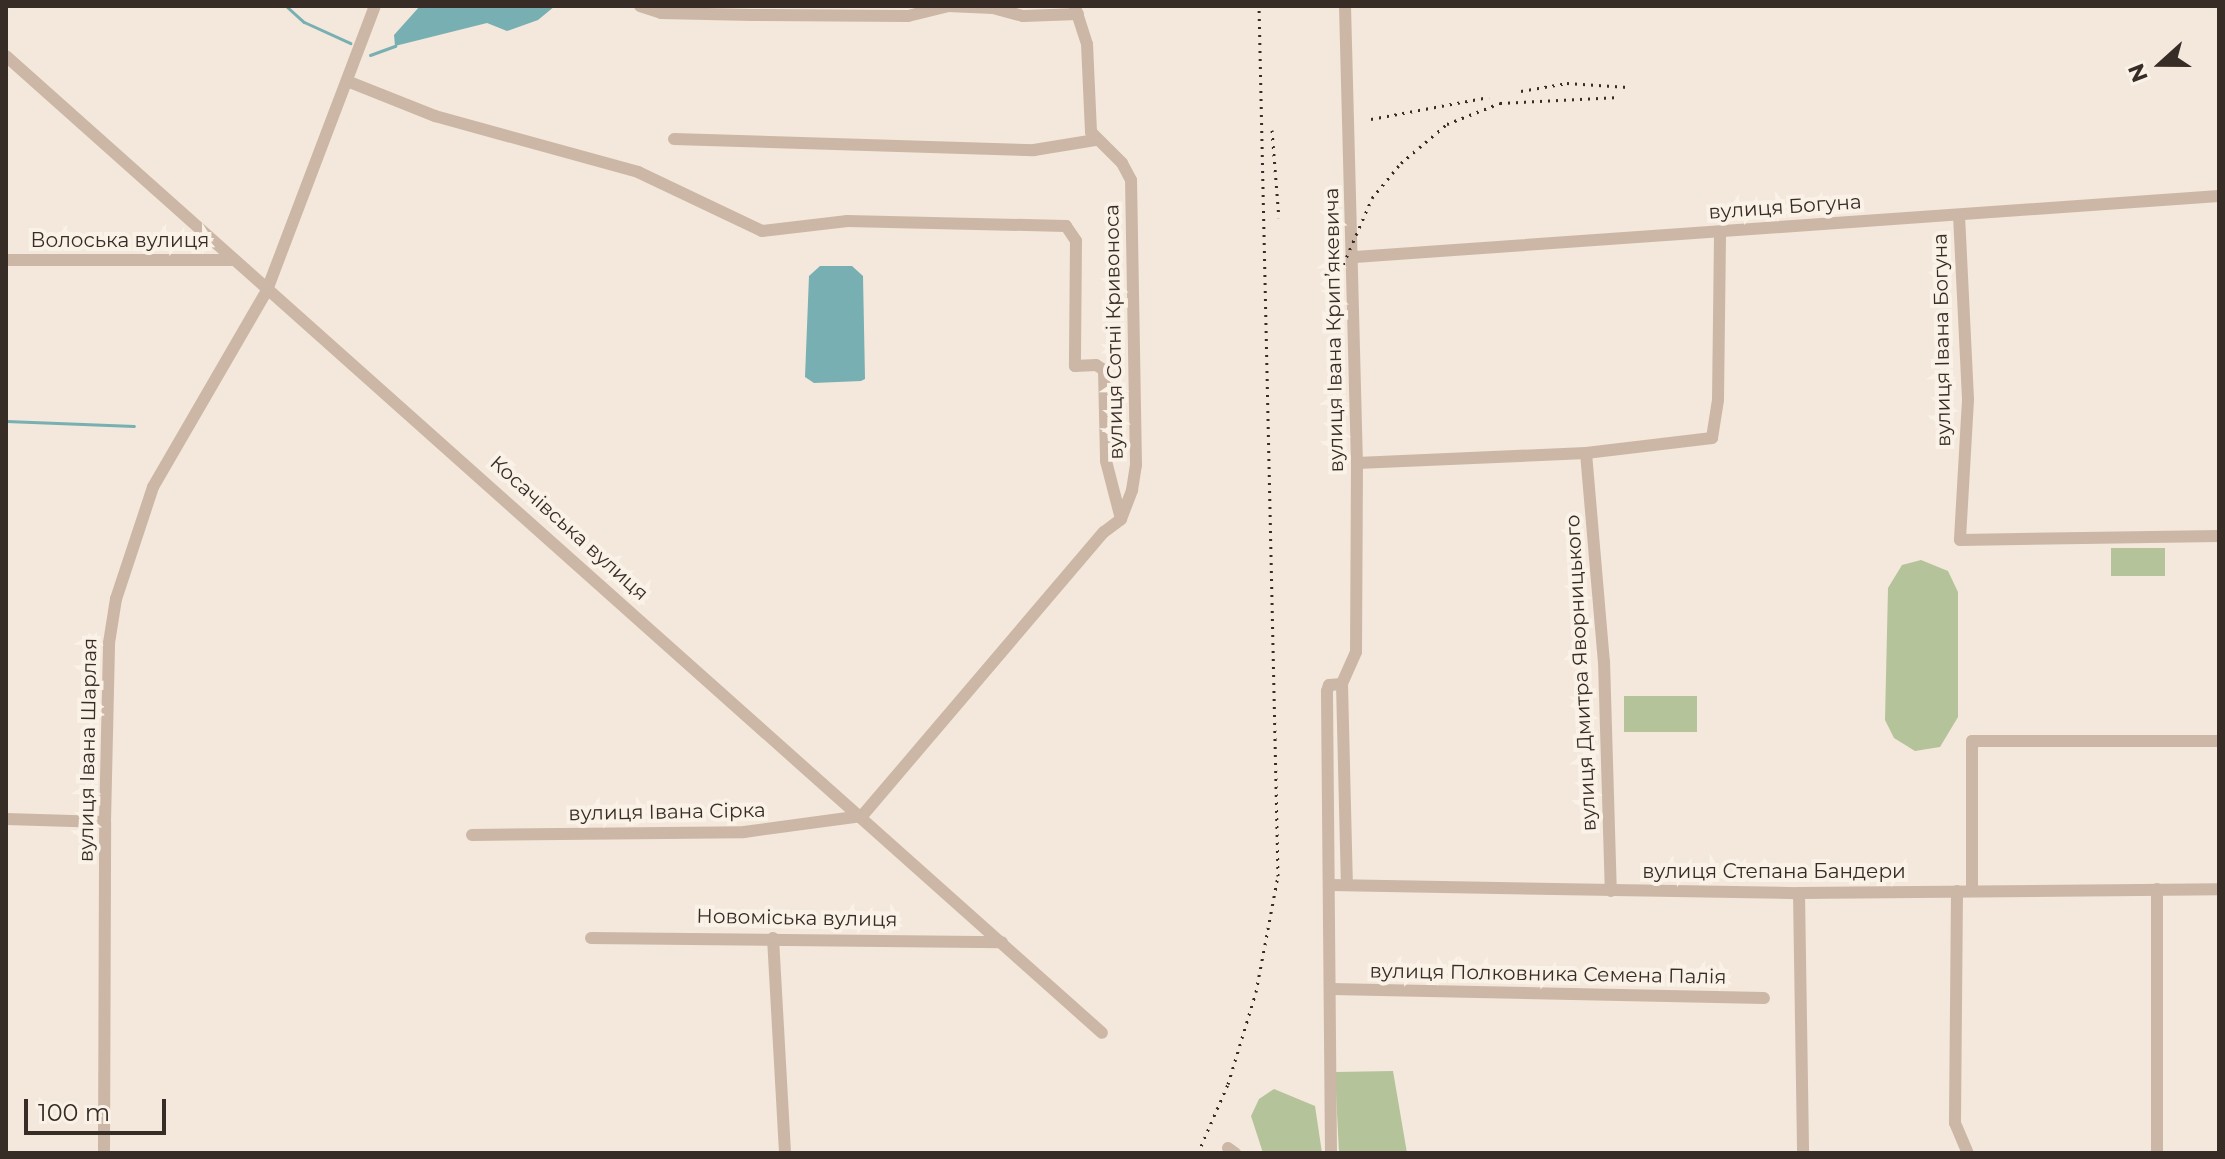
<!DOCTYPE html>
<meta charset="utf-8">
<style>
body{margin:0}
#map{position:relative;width:2225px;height:1159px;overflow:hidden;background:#f3e8db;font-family:Montserrat,sans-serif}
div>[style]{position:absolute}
.green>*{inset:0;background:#b5c39a;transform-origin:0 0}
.water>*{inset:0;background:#78afb2}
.stream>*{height:3px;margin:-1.5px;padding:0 1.5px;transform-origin:1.5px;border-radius:1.5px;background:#78afb2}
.minor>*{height:12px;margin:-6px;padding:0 6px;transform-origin:6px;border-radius:6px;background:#ccb7a6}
.rail>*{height:3px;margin-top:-1.5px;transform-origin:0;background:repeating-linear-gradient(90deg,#382c27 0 2px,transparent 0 8px)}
span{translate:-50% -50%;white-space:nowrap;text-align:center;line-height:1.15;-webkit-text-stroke:8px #faf2e7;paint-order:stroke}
.street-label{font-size:20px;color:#382c27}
.frame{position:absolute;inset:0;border:8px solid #382c27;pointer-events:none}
.north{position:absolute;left:2121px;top:24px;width:80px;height:80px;-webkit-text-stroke:6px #faf2e7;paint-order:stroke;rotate:249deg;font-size:22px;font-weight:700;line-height:32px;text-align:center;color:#382c27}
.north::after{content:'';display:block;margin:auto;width:28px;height:36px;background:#382c27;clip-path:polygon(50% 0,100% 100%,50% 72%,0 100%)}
.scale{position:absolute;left:24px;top:1099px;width:142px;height:36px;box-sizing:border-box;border:4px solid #382c27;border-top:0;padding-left:10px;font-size:24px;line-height:28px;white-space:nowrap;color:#382c27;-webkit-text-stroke:6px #faf2e7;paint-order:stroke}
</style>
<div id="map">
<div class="green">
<i style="left:2111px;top:548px;width:54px;height:28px"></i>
<i style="clip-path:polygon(1921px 560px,1948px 571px,1958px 592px,1958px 717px,1940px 747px,1915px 751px,1894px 738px,1885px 720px,1888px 588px,1902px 565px)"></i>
<i style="left:1697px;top:696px;width:36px;height:73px;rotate:90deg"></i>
<i style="clip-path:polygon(1393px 1071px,1407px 1153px,1339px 1153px,1335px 1072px)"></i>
<i style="clip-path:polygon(1274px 1089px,1315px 1106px,1322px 1153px,1263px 1153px,1251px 1116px,1259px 1099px)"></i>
</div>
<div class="water">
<i style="clip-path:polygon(420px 6px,555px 6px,538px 20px,507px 31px,487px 23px,395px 46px,394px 35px)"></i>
<i style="clip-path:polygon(820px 266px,852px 266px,863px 276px,865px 379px,861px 381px,814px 383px,805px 377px,809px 276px)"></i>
</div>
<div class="stream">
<i style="left:286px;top:6px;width:24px;rotate:42deg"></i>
<i style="left:304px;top:22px;width:51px;rotate:24.5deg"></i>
<i style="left:370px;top:55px;width:27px;rotate:-20deg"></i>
<i style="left:6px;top:421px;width:128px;rotate:2.2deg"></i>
</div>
<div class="minor">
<i style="left:640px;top:6px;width:22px;rotate:18deg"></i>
<i style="left:661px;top:13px;width:91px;rotate:1.3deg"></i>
<i style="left:752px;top:15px;width:156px;rotate:0.4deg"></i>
<i style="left:908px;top:16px;width:41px;rotate:-14deg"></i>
<i style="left:948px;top:6px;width:45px;rotate:2.5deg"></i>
<i style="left:993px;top:8px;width:31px;rotate:15deg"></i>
<i style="left:1023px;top:16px;width:55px;rotate:-2.1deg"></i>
<i style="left:1345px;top:6px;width:457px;rotate:88.5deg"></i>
<i style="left:1357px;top:463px;width:189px;rotate:90.3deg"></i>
<i style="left:1356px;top:652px;width:35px;rotate:114deg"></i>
<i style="left:1342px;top:684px;width:201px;rotate:88.6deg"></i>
<i style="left:6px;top:56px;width:1468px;rotate:41.71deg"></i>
<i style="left:347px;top:81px;width:95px;rotate:21.7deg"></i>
<i style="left:435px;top:116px;width:211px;rotate:15.4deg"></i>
<i style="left:638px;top:172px;width:137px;rotate:25.4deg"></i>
<i style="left:762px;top:231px;width:86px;rotate:-6.7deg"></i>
<i style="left:847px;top:221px;width:219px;rotate:1.3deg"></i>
<i style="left:1066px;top:226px;width:18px;rotate:56deg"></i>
<i style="left:1076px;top:241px;width:125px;rotate:90.5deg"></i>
<i style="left:1075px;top:366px;width:21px;rotate:-3deg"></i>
<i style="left:1096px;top:365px;width:9px;rotate:32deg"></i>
<i style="left:1104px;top:370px;width:91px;rotate:88.7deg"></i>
<i style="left:1106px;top:461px;width:60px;rotate:75.5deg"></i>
<i style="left:674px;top:139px;width:360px;rotate:1.8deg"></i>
<i style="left:1034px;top:150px;width:62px;rotate:-9.3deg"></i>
<i style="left:1959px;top:215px;width:185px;rotate:87.2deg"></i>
<i style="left:1968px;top:400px;width:140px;rotate:93.3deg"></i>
<i style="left:1960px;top:540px;width:259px;rotate:-0.9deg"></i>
<i style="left:1355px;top:257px;width:866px;rotate:-4.04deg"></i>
<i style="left:6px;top:260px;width:227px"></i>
<i style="left:1586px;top:453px;width:209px;rotate:85.1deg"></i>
<i style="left:1604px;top:661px;width:230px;rotate:88.3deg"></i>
<i style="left:1357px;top:463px;width:229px;rotate:-2.5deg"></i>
<i style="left:1586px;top:453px;width:127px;rotate:-6.8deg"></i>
<i style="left:1712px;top:438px;width:38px;rotate:-81deg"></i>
<i style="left:1718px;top:400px;width:168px;rotate:-89.3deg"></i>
<i style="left:862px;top:816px;width:373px;rotate:-49.6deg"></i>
<i style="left:1104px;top:532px;width:21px;rotate:-37deg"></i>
<i style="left:1121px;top:519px;width:31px;rotate:-69deg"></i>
<i style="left:1132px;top:490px;width:25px;rotate:-81deg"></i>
<i style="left:1136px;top:465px;width:285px;rotate:-91deg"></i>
<i style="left:1131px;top:180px;width:19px;rotate:-118deg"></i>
<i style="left:1122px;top:163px;width:44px;rotate:-135deg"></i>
<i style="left:1091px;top:132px;width:88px;rotate:-92.6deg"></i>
<i style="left:1087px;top:44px;width:40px;rotate:-108deg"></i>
<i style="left:6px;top:819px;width:99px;rotate:1.7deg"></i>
<i style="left:472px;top:835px;width:272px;rotate:-0.6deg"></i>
<i style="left:744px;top:832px;width:119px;rotate:-7.7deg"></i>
<i style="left:1330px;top:885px;width:469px;rotate:1deg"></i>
<i style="left:1799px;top:893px;width:420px;rotate:-0.5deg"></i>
<i style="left:1957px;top:891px;width:232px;rotate:90.5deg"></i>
<i style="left:1955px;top:1123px;width:33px;rotate:67deg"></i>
<i style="left:1972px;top:891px;width:150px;rotate:-90deg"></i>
<i style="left:1972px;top:741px;width:247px"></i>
<i style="left:1799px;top:893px;width:260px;rotate:89.1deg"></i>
<i style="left:591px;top:938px;width:411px;rotate:0.6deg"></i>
<i style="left:773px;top:938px;width:215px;rotate:86.8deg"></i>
<i style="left:1331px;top:989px;width:433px;rotate:1.2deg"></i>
<i style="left:1228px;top:1148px;width:9px;rotate:36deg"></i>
<i style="left:104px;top:1153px;width:331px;rotate:-89.8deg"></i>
<i style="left:105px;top:822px;width:179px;rotate:-88.7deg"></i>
<i style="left:109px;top:643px;width:45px;rotate:-81deg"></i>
<i style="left:116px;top:599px;width:118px;rotate:-71.7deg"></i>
<i style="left:153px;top:487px;width:228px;rotate:-59.9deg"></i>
<i style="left:267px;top:290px;width:304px;rotate:-69.2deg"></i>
<i style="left:1331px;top:1153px;width:462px;rotate:-90.5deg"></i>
<i style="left:1327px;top:691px;width:6px;rotate:-72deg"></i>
<i style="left:1329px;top:685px;width:13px;rotate:-4deg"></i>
<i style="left:2157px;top:1153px;width:264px;rotate:-90deg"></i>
</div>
<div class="rail">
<i style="left:1521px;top:91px;width:47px;rotate:-9.9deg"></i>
<i style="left:1567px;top:83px;width:61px;rotate:3.8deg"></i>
<i style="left:1371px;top:119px;width:120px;rotate:-10.6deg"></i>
<i style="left:1272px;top:130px;width:88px;rotate:85.5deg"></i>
<i style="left:1337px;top:279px;width:88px;rotate:-66.6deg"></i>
<i style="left:1372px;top:198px;width:45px;rotate:-50.4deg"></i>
<i style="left:1401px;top:163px;width:60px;rotate:-40.3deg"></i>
<i style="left:1447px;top:124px;width:57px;rotate:-21.6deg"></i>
<i style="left:1500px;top:103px;width:120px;rotate:-2.9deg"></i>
<i style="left:1198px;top:1153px;width:75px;rotate:-66.5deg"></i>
<i style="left:1228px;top:1084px;width:96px;rotate:-73.1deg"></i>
<i style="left:1256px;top:992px;width:118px;rotate:-79.3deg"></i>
<i style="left:1278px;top:876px;width:870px;rotate:-91.25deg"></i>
</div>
<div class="street-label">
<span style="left:1785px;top:207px;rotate:-4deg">вулиця Богуна</span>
<span style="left:120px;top:240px">Волоська вулиця</span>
<span style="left:1334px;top:330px;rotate:-91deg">вулиця Івана Крипʼякевича</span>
<span style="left:1114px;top:332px;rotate:-91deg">вулиця Сотні Кривоноса</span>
<span style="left:1942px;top:340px;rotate:-91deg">вулиця Івана Богуна</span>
<span style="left:569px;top:528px;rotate:42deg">Косачівська вулиця</span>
<span style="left:1581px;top:673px;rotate:-93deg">вулиця Дмитра Яворницького</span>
<span style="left:88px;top:750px;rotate:-89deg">вулиця Івана Шарлая</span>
<span style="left:667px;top:812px;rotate:-1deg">вулиця Івана Сірка</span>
<span style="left:1774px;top:871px">вулиця Степана Бандери</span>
<span style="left:797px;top:918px;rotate:1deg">Новоміська вулиця</span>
<span style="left:1548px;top:974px;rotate:1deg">вулиця Полковника Семена Палія</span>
</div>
<div class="frame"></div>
<div class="north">N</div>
<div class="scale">100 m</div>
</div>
